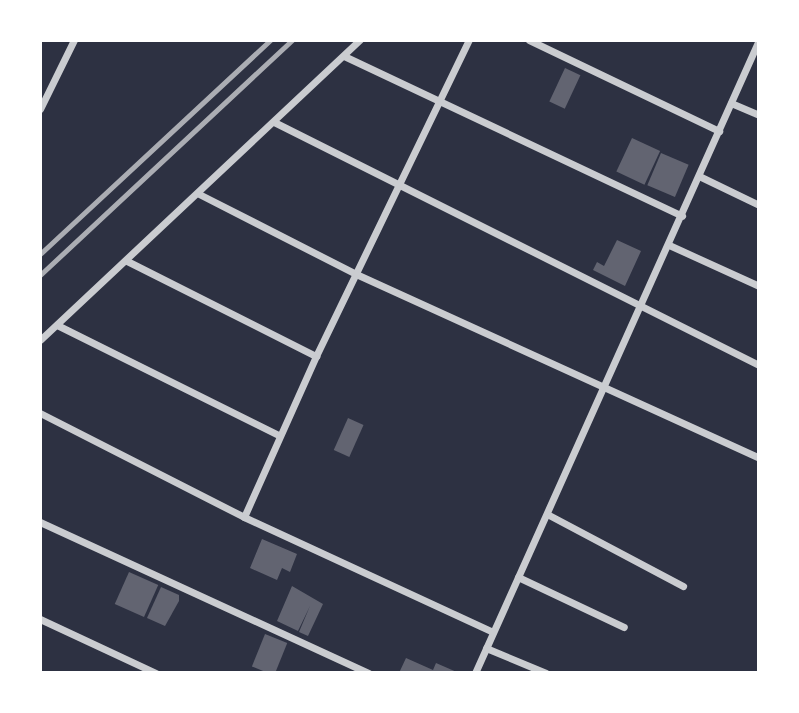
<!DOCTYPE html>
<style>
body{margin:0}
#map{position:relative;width:799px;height:713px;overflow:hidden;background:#2d3142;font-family:Mulish,sans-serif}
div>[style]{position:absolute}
.building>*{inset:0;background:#626471;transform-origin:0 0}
.minor>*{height:7px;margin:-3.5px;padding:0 3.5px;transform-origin:3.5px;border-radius:3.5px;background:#caccd0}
.rail>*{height:5px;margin:-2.5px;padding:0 2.5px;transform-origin:2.5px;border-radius:2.5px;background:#abadb3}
span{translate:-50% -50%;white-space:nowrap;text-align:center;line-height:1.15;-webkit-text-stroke:7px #fff;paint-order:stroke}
.frame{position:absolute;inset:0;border:42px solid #fff;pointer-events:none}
</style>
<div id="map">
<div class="building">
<i style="left:565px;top:68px;width:17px;height:37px;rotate:25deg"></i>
<i style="left:632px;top:138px;width:31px;height:37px;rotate:25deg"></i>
<i style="left:661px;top:153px;width:30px;height:35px;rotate:23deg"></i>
<i style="clip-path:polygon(617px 240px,641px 251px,625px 286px,593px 270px,597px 262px,604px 266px)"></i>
<i style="left:348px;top:418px;width:17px;height:35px;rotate:24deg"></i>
<i style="clip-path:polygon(262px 539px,297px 554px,290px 572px,282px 568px,277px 580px,250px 568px)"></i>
<i style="left:129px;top:572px;width:32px;height:35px;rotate:24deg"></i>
<i style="clip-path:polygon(292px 586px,323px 604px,308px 636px,299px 632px,310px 606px,298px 631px,277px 621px)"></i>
<i style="clip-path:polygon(161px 587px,179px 595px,179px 601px,165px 626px,147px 618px)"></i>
<i style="left:265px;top:634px;width:24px;height:35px;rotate:22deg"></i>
<i style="clip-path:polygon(406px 658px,433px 670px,436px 663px,459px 673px,399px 673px)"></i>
</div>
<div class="minor">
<i style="left:529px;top:40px;width:211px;rotate:25.6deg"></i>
<i style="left:344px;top:56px;width:374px;rotate:25.3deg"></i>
<i style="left:731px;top:103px;width:30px;rotate:23deg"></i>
<i style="left:40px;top:109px;width:77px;rotate:-63.8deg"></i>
<i style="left:274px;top:122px;width:542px;rotate:26.61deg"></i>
<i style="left:699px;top:176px;width:67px;rotate:25.8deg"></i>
<i style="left:199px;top:194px;width:176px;rotate:27deg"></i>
<i style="left:356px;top:274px;width:443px;rotate:24.5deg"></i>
<i style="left:669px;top:245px;width:99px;rotate:24.5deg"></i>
<i style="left:127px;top:261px;width:212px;rotate:26.7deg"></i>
<i style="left:57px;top:325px;width:248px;rotate:26.4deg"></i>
<i style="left:40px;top:340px;width:439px;rotate:-43.2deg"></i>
<i style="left:40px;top:413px;width:229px;rotate:27deg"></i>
<i style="left:244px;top:517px;width:274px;rotate:24.8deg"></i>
<i style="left:547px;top:514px;width:154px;rotate:27.9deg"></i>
<i style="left:244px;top:517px;width:176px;rotate:-65.9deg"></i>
<i style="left:316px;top:356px;width:351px;rotate:-64.2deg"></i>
<i style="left:40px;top:522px;width:362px;rotate:24.7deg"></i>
<i style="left:518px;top:577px;width:117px;rotate:25.3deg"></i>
<i style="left:40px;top:619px;width:128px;rotate:25deg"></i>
<i style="left:486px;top:648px;width:65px;rotate:22.6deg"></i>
<i style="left:475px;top:673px;width:694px;rotate:-65.84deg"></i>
</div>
<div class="rail">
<i style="left:40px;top:254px;width:314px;rotate:-42.9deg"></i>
<i style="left:40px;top:275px;width:345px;rotate:-43deg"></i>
</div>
<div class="frame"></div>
</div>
